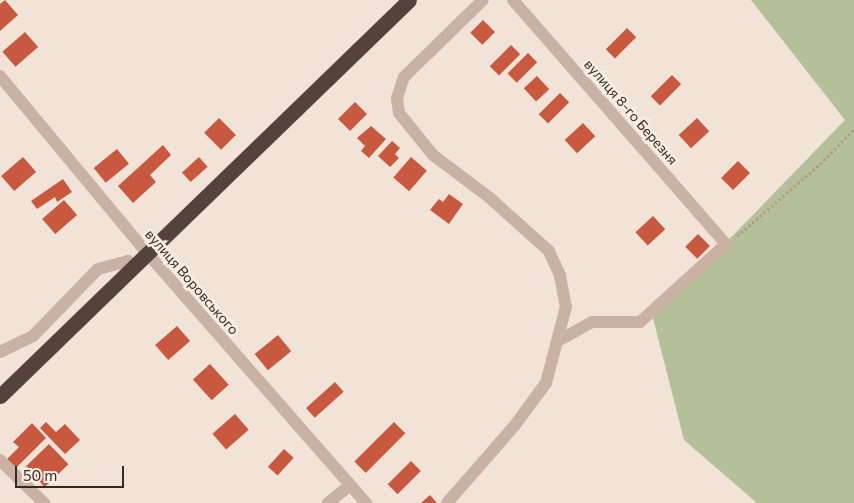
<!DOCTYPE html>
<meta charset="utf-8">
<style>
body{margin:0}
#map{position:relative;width:854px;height:503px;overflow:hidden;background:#f1e3d7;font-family:Commissioner,sans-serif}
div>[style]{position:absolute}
.green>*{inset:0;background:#b4c097}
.building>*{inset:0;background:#c8593e;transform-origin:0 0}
.path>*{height:2.5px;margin-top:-1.25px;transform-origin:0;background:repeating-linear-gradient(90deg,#b49c8d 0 2.5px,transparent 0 5px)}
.street>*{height:12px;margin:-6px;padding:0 6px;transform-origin:6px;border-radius:6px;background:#c9b2a3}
.highway>*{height:15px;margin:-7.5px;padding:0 7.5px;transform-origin:7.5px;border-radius:7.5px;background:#55423c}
span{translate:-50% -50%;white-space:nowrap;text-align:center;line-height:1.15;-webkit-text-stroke:5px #f9eee3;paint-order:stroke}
.street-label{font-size:14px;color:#332925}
.scale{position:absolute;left:15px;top:466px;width:109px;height:22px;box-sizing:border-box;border:2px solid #332925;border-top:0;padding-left:6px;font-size:15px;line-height:18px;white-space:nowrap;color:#332925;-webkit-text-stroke:4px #f9eee3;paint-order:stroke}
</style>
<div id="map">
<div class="green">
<i style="clip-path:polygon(751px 0,854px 0,854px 503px,757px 503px,684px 440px,653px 318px,845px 120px)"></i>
</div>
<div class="building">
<i style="clip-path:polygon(5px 0,18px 15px,0 31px,0 4px)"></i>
<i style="left:483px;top:20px;width:17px;height:18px;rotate:45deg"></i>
<i style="left:627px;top:28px;width:13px;height:30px;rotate:45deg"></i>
<i style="left:25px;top:32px;width:20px;height:30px;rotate:49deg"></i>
<i style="left:511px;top:45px;width:13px;height:30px;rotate:45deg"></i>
<i style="left:528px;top:53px;width:13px;height:29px;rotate:45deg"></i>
<i style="left:672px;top:75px;width:13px;height:30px;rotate:45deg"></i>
<i style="left:537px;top:76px;width:18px;height:18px;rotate:47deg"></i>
<i style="left:560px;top:93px;width:13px;height:30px;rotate:45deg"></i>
<i style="left:355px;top:102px;width:17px;height:24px;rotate:45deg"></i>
<i style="left:219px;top:118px;width:24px;height:21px;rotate:45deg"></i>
<i style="left:697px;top:118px;width:18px;height:25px;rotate:47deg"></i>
<i style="left:583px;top:123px;width:18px;height:25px;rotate:47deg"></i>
<i style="clip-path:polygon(371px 126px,386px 139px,369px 158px,361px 151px,365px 146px,357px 138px)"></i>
<i style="clip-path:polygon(392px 141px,400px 148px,395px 154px,399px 158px,390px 167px,378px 156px)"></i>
<i style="clip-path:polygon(163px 145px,171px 155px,150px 175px,156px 182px,133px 203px,118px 186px)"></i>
<i style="left:117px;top:149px;width:19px;height:30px;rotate:51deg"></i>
<i style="left:23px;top:157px;width:20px;height:29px;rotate:49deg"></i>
<i style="left:199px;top:157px;width:13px;height:23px;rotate:48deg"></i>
<i style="left:411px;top:157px;width:21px;height:27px;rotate:41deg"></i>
<i style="left:738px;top:161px;width:17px;height:24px;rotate:45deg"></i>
<i style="clip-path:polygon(63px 179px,72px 192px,57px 202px,55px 197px,37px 209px,31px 201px)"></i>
<i style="clip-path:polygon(449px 194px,463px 204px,449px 224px,430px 210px,439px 199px,443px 202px)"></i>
<i style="left:64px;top:200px;width:20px;height:29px;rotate:49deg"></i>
<i style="left:653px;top:216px;width:18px;height:24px;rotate:47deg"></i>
<i style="left:698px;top:234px;width:17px;height:18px;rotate:45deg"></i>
<i style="left:177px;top:326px;width:20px;height:29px;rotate:49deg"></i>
<i style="left:278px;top:335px;width:21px;height:30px;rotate:51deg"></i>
<i style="left:210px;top:364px;width:28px;height:23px;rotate:48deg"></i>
<i style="left:335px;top:382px;width:13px;height:39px;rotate:48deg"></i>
<i style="left:235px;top:414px;width:21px;height:30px;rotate:49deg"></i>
<i style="clip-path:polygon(46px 422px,56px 432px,65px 424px,80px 440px,65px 454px,40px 428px)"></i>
<i style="left:394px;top:422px;width:16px;height:56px;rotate:45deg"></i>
<i style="clip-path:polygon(32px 423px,46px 438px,16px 468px,7px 459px,19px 447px,13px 442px)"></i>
<i style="left:49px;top:444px;width:28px;height:33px;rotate:46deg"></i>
<i style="left:284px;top:449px;width:13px;height:24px;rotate:42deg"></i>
<i style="left:411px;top:461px;width:14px;height:33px;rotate:45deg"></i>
<i style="clip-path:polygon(430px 495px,437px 503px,421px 503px)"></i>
</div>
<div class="path">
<i style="left:737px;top:236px;width:110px;rotate:-40.9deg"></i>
<i style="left:820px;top:164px;width:49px;rotate:-45.8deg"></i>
</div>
<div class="street">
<i style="left:513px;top:0;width:324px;rotate:48.9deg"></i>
<i style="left:726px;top:244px;width:116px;rotate:137.8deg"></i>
<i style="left:640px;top:322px;width:48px;rotate:180deg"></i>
<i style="left:592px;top:322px;width:37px;rotate:151deg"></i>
<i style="left:0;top:76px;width:231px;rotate:50.3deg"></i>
<i style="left:148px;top:254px;width:331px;rotate:48.8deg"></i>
<i style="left:0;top:352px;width:37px;rotate:-26deg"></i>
<i style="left:33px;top:336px;width:93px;rotate:-45.9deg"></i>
<i style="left:98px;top:269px;width:31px;rotate:-15deg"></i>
<i style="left:128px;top:261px;width:8px;rotate:40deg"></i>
<i style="left:0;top:460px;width:62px;rotate:44.3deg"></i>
<i style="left:328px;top:503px;width:28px;rotate:-39deg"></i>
<i style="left:447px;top:503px;width:103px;rotate:-48.9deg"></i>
<i style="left:515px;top:425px;width:52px;rotate:-53.6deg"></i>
<i style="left:546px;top:383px;width:79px;rotate:-75.3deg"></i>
<i style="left:566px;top:307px;width:33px;rotate:-101deg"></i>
<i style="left:560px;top:275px;width:26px;rotate:-115deg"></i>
<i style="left:549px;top:251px;width:79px;rotate:-138.1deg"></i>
<i style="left:490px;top:198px;width:71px;rotate:-143deg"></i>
<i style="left:433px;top:155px;width:54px;rotate:-129deg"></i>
<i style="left:399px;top:113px;width:15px;rotate:-98deg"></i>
<i style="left:397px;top:98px;width:22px;rotate:-72deg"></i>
<i style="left:404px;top:77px;width:110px;rotate:-44.3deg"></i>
</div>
<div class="highway">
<i style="left:0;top:396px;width:569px;rotate:-44.07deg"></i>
</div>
<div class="street-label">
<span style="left:631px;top:112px;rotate:49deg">вулиця 8-го Березня</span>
<span style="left:192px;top:282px;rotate:49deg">вулиця Воровського</span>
</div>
<div class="scale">50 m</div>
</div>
